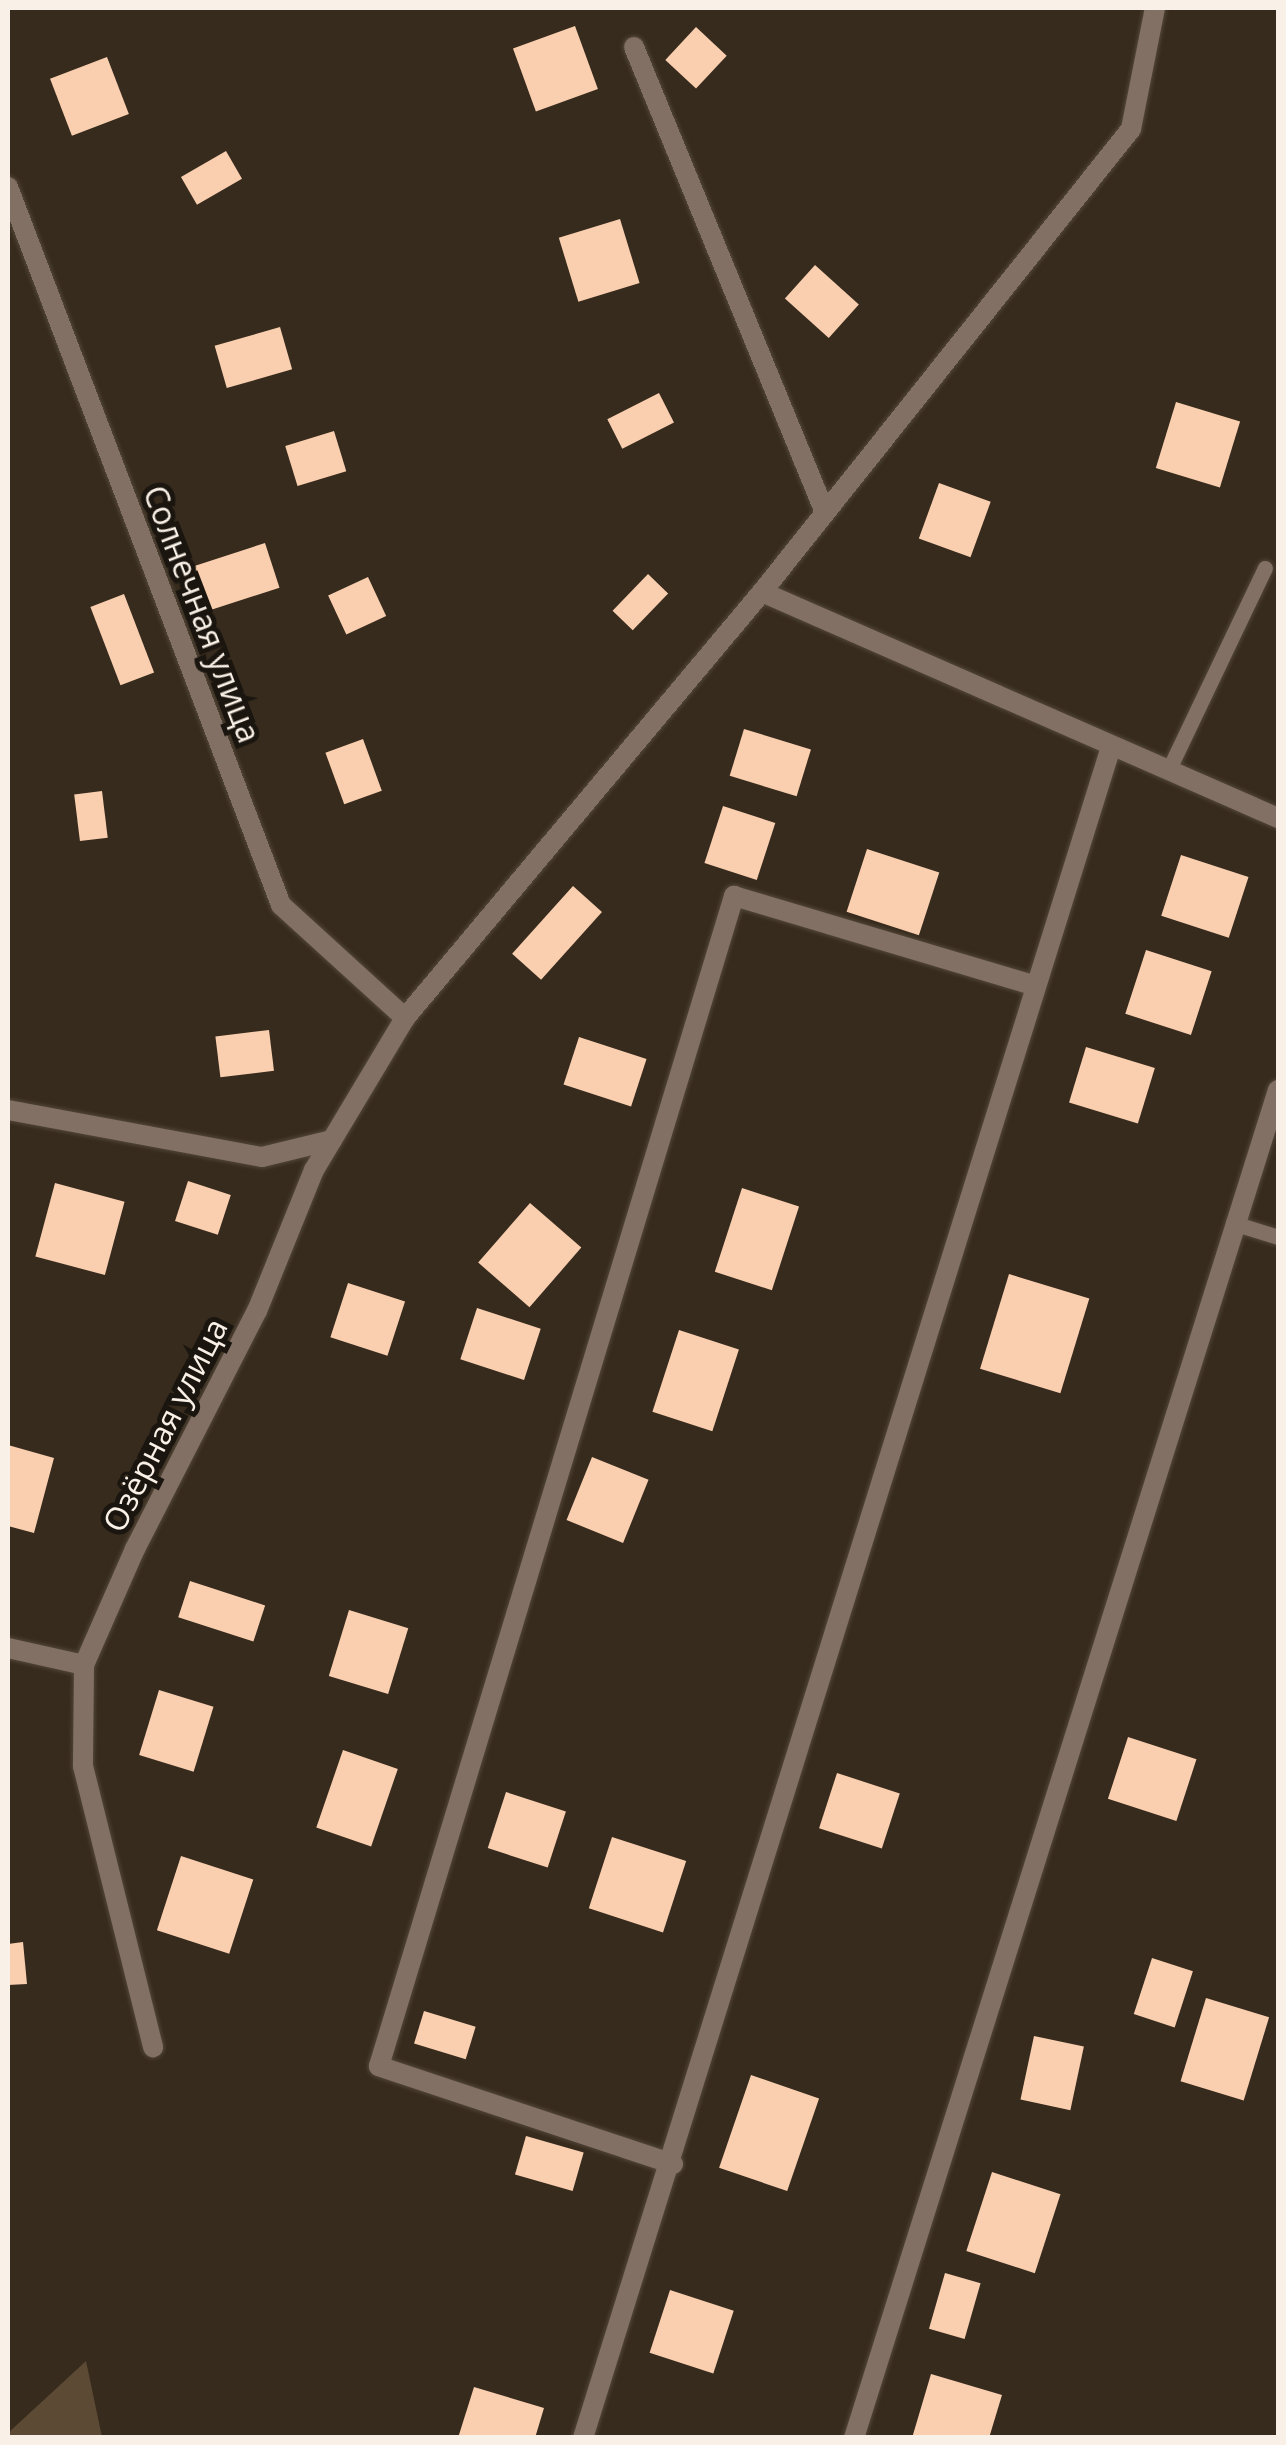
<!DOCTYPE html>
<meta charset="utf-8">
<style>
body{margin:0}
#map{position:relative;width:1286px;height:2445px;overflow:hidden;background:#372b1d;font-family:"Open Sans",sans-serif}
div>[style]{position:absolute}
.green>*{inset:0;background:#5c4a35}
.building>*{inset:0;background:#facfb0;transform-origin:0 0}
.roads{filter:drop-shadow(0 0 2px #524739) drop-shadow(0 0 2px #524739)}
.service>*{height:15px;margin:-7.5px;padding:0 7.5px;transform-origin:7.5px;border-radius:7.5px;background:#837065}
.minor>*{height:20px;margin:-10px;padding:0 10px;transform-origin:10px;border-radius:10px;background:#837065}
span{translate:-50% -50%;white-space:nowrap;text-align:center;line-height:1.15;-webkit-text-stroke:10px #1a150e;paint-order:stroke}
.street-label{font-size:32px;color:#f9f1e7}
.frame{position:absolute;inset:0;border:10px solid #f9f1e7;pointer-events:none}
</style>
<div id="map">
<div class="green">
<i style="clip-path:polygon(86px 2361px,102px 2437px,8px 2437px,8px 2433px)"></i>
</div>
<div class="building">
<i style="left:575px;top:26px;width:67px;height:66px;rotate:70deg"></i>
<i style="left:696px;top:27px;width:42px;height:45px;rotate:43deg"></i>
<i style="left:107px;top:57px;width:61px;height:61px;rotate:69deg"></i>
<i style="left:226px;top:151px;width:32px;height:52px;rotate:60deg"></i>
<i style="left:620px;top:219px;width:67px;height:64px;rotate:73deg"></i>
<i style="left:815px;top:265px;width:59px;height:45px;rotate:42deg"></i>
<i style="left:280px;top:327px;width:44px;height:68px;rotate:74deg"></i>
<i style="left:659px;top:393px;width:33px;height:58px;rotate:63deg"></i>
<i style="left:1176px;top:402px;width:67px;height:69px;rotate:17deg"></i>
<i style="left:334px;top:431px;width:42px;height:51px;rotate:73deg"></i>
<i style="left:939px;top:483px;width:55px;height:59px;rotate:20deg"></i>
<i style="left:265px;top:543px;width:47px;height:79px;rotate:72deg"></i>
<i style="left:648px;top:574px;width:28px;height:51px;rotate:44deg"></i>
<i style="left:368px;top:577px;width:43px;height:44px;rotate:65deg"></i>
<i style="left:124px;top:594px;width:84px;height:36px;rotate:69deg"></i>
<i style="left:744px;top:729px;width:70px;height:49px;rotate:17deg"></i>
<i style="left:363px;top:739px;width:55px;height:40px;rotate:70deg"></i>
<i style="left:102px;top:791px;width:47px;height:28px;rotate:83deg"></i>
<i style="left:723px;top:806px;width:55px;height:60px;rotate:18deg"></i>
<i style="left:867px;top:849px;width:76px;height:66px;rotate:18deg"></i>
<i style="left:1181px;top:855px;width:71px;height:64px;rotate:18deg"></i>
<i style="left:573px;top:886px;width:39px;height:91px;rotate:42deg"></i>
<i style="left:1146px;top:950px;width:69px;height:67px;rotate:18deg"></i>
<i style="left:269px;top:1030px;width:41px;height:54px;rotate:83deg"></i>
<i style="left:579px;top:1037px;width:71px;height:50px;rotate:18deg"></i>
<i style="left:1086px;top:1047px;width:72px;height:58px;rotate:17deg"></i>
<i style="left:188px;top:1181px;width:45px;height:42px;rotate:18deg"></i>
<i style="left:55px;top:1183px;width:72px;height:76px;rotate:15deg"></i>
<i style="left:742px;top:1188px;width:60px;height:88px;rotate:18deg"></i>
<i style="left:530px;top:1203px;width:68px;height:79px;rotate:41deg"></i>
<i style="left:1009px;top:1274px;width:84px;height:99px;rotate:17deg"></i>
<i style="left:348px;top:1283px;width:60px;height:57px;rotate:18deg"></i>
<i style="left:477px;top:1308px;width:67px;height:54px;rotate:18deg"></i>
<i style="left:679px;top:1330px;width:63px;height:86px;rotate:18deg"></i>
<i style="clip-path:polygon(8px 1445px,54px 1458px,34px 1533px,8px 1526px)"></i>
<i style="left:592px;top:1457px;width:61px;height:68px;rotate:22deg"></i>
<i style="left:190px;top:1581px;width:79px;height:38px;rotate:18deg"></i>
<i style="left:349px;top:1610px;width:62px;height:69px;rotate:17deg"></i>
<i style="left:159px;top:1690px;width:57px;height:68px;rotate:17deg"></i>
<i style="left:1128px;top:1737px;width:72px;height:65px;rotate:18deg"></i>
<i style="left:343px;top:1750px;width:58px;height:82px;rotate:19deg"></i>
<i style="left:837px;top:1773px;width:66px;height:58px;rotate:18deg"></i>
<i style="left:506px;top:1792px;width:63px;height:59px;rotate:18deg"></i>
<i style="left:612px;top:1837px;width:78px;height:75px;rotate:18deg"></i>
<i style="left:181px;top:1856px;width:76px;height:78px;rotate:18deg"></i>
<i style="clip-path:polygon(23px 1942px,27px 1984px,8px 1985px,8px 1944px)"></i>
<i style="left:1152px;top:1958px;width:43px;height:59px;rotate:18deg"></i>
<i style="left:1206px;top:1998px;width:66px;height:87px;rotate:17deg"></i>
<i style="left:424px;top:2011px;width:54px;height:34px;rotate:17deg"></i>
<i style="left:1034px;top:2036px;width:51px;height:65px;rotate:12deg"></i>
<i style="left:751px;top:2075px;width:72px;height:98px;rotate:19deg"></i>
<i style="left:526px;top:2136px;width:60px;height:40px;rotate:16deg"></i>
<i style="left:992px;top:2172px;width:72px;height:83px;rotate:18deg"></i>
<i style="left:945px;top:2273px;width:37px;height:58px;rotate:16deg"></i>
<i style="left:670px;top:2290px;width:67px;height:66px;rotate:18deg"></i>
<i style="clip-path:polygon(931px 2374px,1002px 2395px,989px 2438px,912px 2438px)"></i>
<i style="clip-path:polygon(474px 2387px,544px 2408px,535px 2438px,458px 2438px)"></i>
</div>
<div class="roads">
<div class="service">
<i style="left:1168px;top:771px;width:225px;rotate:-64.5deg"></i>
<i style="left:1233px;top:1223px;width:47px;rotate:17.3deg"></i>
</div>
<div class="minor">
<i style="left:634px;top:47px;width:500px;rotate:67.69deg"></i>
<i style="left:8px;top:187px;width:768px;rotate:69.18deg"></i>
<i style="left:281px;top:905px;width:168px;rotate:42.3deg"></i>
<i style="left:762px;top:592px;width:563px;rotate:23.65deg"></i>
<i style="left:8px;top:1110px;width:258px;rotate:10.5deg"></i>
<i style="left:262px;top:1157px;width:72px;rotate:-13.7deg"></i>
<i style="left:8px;top:1648px;width:78px;rotate:12.6deg"></i>
<i style="left:84px;top:1665px;width:127px;rotate:-66.3deg"></i>
<i style="left:135px;top:1549px;width:267px;rotate:-62.9deg"></i>
<i style="left:257px;top:1311px;width:152px;rotate:-68deg"></i>
<i style="left:314px;top:1170px;width:177px;rotate:-59.1deg"></i>
<i style="left:405px;top:1018px;width:556px;rotate:-50.04deg"></i>
<i style="left:762px;top:592px;width:592px;rotate:-51.45deg"></i>
<i style="left:1131px;top:129px;width:123px;rotate:-78.8deg"></i>
<i style="left:84px;top:1665px;width:101px;rotate:90.6deg"></i>
<i style="left:83px;top:1766px;width:290px;rotate:76deg"></i>
<i style="left:673px;top:2164px;width:310px;rotate:-161.6deg"></i>
<i style="left:379px;top:2066px;width:1223px;rotate:-73.12deg"></i>
<i style="left:734px;top:896px;width:314px;rotate:16.6deg"></i>
<i style="left:583px;top:2438px;width:1772px;rotate:-72.66deg"></i>
<i style="left:854px;top:2438px;width:1413px;rotate:-72.54deg"></i>
</div>
</div>
<div class="street-label">
<span style="left:202px;top:614px;rotate:69deg">Солнечная улица</span>
<span style="left:165px;top:1425px;rotate:-63deg">Озёрная улица</span>
</div>
<div class="frame"></div>
</div>
